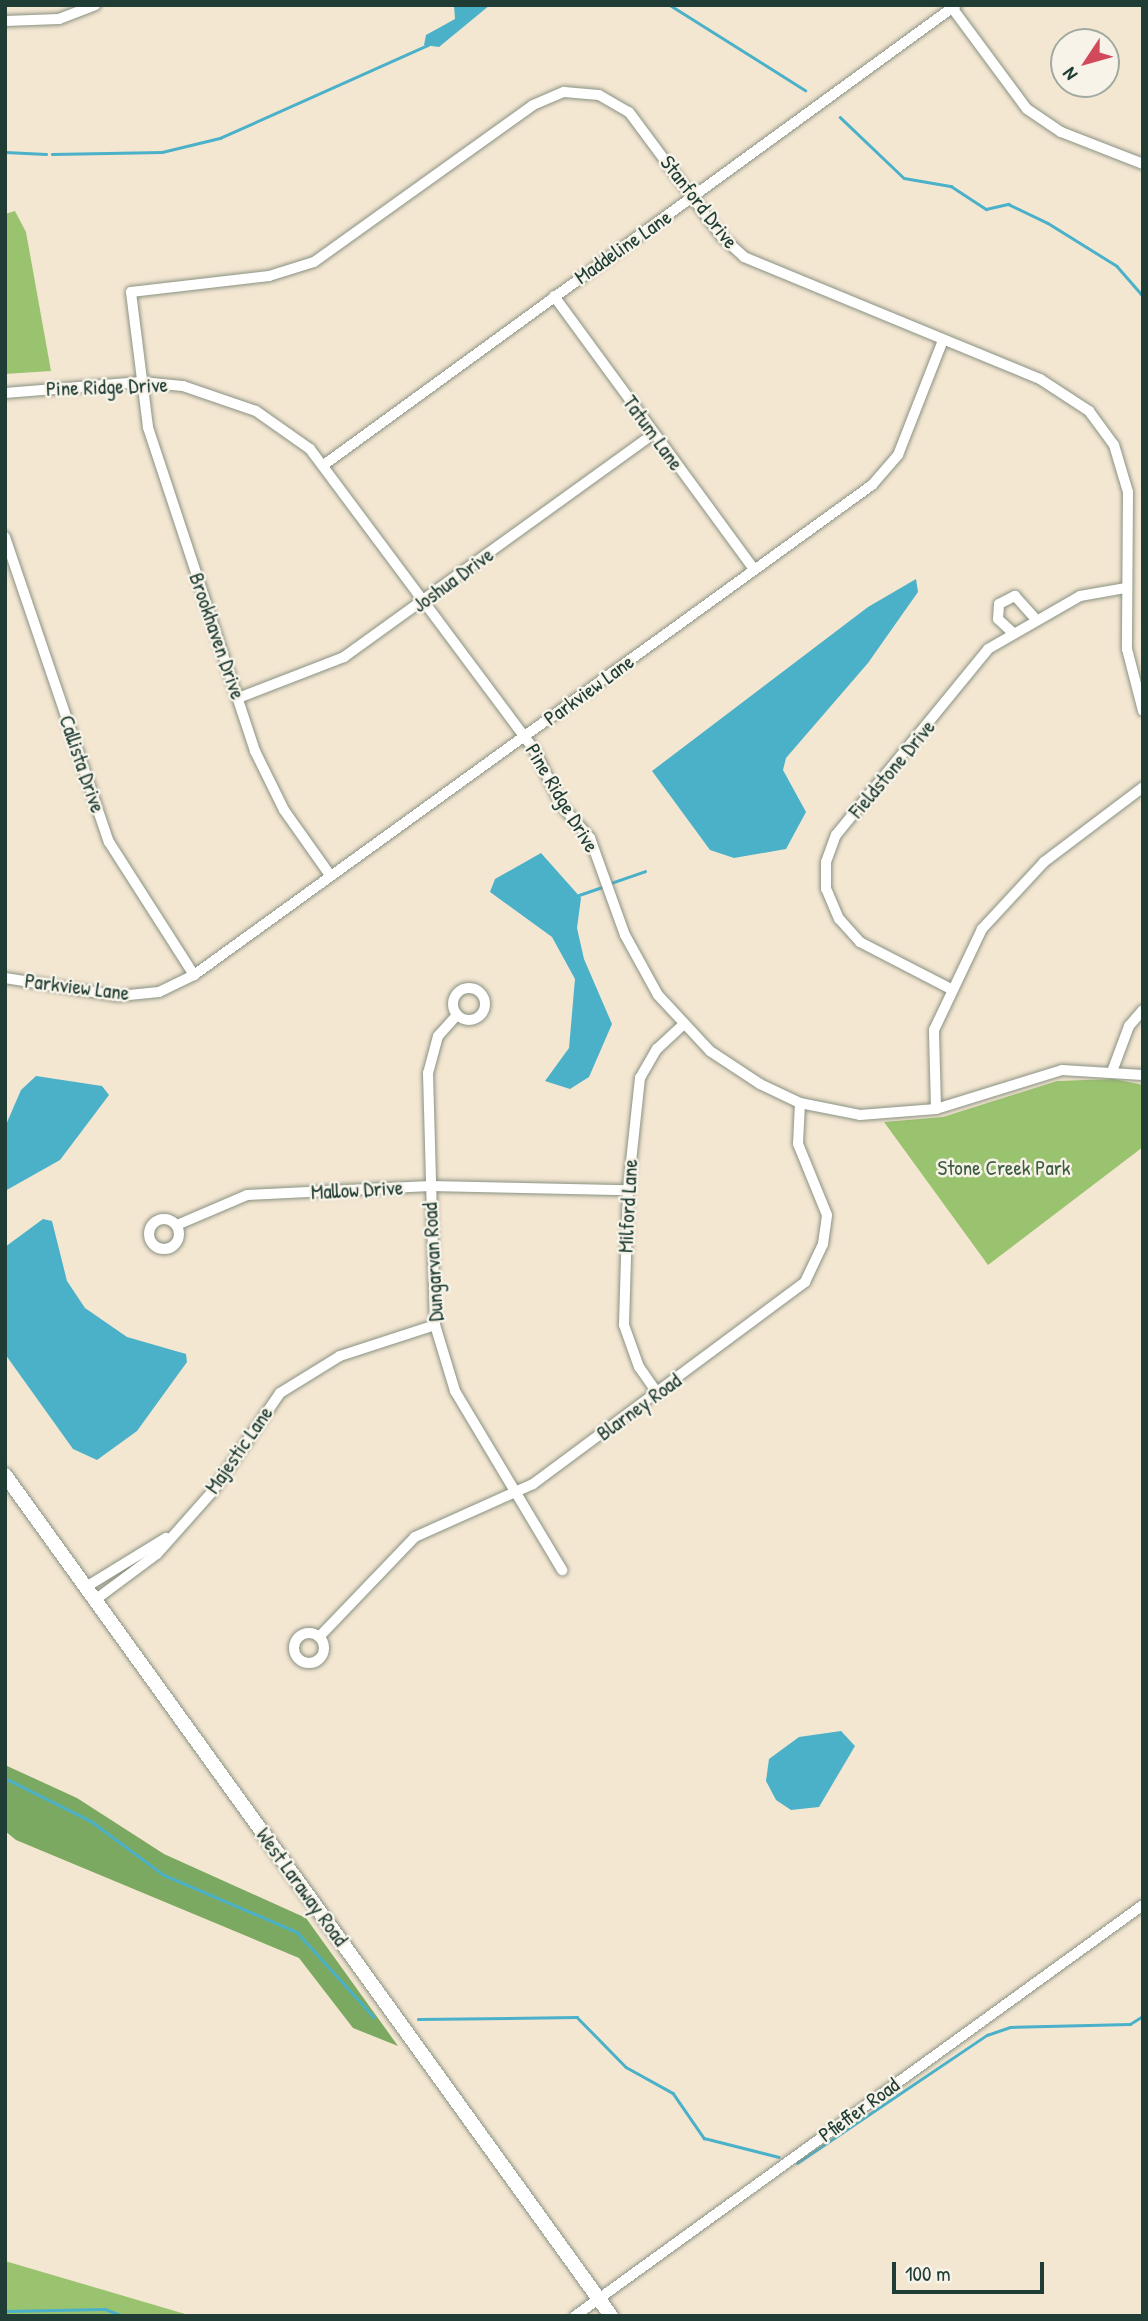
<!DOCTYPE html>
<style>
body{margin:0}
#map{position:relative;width:1148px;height:2321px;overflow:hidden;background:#f4e7d2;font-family:"Patrick Hand",sans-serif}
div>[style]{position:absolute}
.green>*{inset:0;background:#9ac36f}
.forest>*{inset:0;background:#7ba962}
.water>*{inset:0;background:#4ab1c9}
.stream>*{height:2.5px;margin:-1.25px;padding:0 1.25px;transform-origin:1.25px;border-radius:1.25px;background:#4ab1c9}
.roads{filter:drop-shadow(0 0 2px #8a9283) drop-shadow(0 0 2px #8a9283)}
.minor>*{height:10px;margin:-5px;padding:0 5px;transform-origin:5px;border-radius:5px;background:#fff}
.minor>.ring{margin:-5px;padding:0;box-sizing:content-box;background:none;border:10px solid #fff;border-radius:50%}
.major>*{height:14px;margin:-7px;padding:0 7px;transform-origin:7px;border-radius:7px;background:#fff}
span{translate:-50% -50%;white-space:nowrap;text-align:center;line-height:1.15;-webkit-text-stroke:5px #f7f3e8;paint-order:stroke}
.street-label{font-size:21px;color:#1f3d34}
.park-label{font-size:21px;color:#3e5e43}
.frame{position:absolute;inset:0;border:7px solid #1f3d34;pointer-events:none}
.north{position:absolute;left:1050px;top:28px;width:70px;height:70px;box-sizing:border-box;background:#f7f3e8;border:2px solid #a1aaa0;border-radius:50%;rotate:234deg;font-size:19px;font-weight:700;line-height:28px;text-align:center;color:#1f3d34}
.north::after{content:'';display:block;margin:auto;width:24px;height:32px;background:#d1495b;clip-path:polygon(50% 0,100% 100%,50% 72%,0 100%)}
.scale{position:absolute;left:892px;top:2262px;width:152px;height:32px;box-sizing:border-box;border:4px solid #1f3d34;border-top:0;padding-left:9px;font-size:21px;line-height:24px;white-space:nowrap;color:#1f3d34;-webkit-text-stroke:5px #f7f3e8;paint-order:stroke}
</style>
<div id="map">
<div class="green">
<i style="clip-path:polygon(15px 211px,26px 232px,51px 371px,5px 374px,5px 214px)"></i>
<i style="clip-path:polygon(1114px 1079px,1143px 1085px,1143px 1147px,988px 1265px,884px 1122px,943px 1117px,1057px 1081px)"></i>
<i style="clip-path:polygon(5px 2261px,192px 2316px,5px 2316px)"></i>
</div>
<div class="forest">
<i style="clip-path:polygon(5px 1765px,77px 1798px,164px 1854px,306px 1918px,398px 2046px,353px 2028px,299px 1958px,16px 1840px,5px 1831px)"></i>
</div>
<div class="water">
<i style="clip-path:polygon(454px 5px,490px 5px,439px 47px,424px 45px,426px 35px,455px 19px)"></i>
<i style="clip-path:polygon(916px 579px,918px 592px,868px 663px,786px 758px,783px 770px,806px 812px,786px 849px,734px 858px,710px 850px,652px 771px,868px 607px)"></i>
<i style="clip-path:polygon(541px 853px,581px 898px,577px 928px,584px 959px,612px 1024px,589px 1077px,570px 1089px,545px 1081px,569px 1048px,575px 979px,552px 937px,490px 892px,495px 879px)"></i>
<i style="clip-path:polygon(36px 1076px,102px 1086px,109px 1095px,60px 1160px,5px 1191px,5px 1127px,21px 1090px)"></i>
<i style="clip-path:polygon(43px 1219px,52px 1221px,67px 1281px,85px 1308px,127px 1337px,186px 1354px,187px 1362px,137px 1431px,97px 1460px,73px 1449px,5px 1354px,5px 1247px)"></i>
<i style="clip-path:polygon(841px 1731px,855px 1746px,819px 1807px,791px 1810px,776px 1800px,766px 1781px,769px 1759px,799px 1737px)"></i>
</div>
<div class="stream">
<i style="left:670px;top:5px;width:160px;rotate:32.2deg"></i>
<i style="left:840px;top:117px;width:88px;rotate:43.6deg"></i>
<i style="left:904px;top:178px;width:48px;rotate:9.7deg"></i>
<i style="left:951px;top:186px;width:42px;rotate:33.3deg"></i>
<i style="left:986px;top:209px;width:23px;rotate:-13deg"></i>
<i style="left:1008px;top:204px;width:44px;rotate:25.4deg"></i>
<i style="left:1048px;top:223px;width:81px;rotate:31.9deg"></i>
<i style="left:1117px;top:266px;width:40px;rotate:49deg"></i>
<i style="left:5px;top:152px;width:41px;rotate:2.8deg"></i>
<i style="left:52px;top:154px;width:110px;rotate:-1deg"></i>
<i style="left:162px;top:152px;width:60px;rotate:-13.6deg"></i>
<i style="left:220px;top:138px;width:228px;rotate:-24.1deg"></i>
<i style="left:608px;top:884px;width:39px;rotate:-19deg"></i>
<i style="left:579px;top:895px;width:24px;rotate:-19deg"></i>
<i style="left:5px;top:1778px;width:96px;rotate:26.6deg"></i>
<i style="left:91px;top:1821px;width:91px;rotate:36.5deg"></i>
<i style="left:164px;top:1875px;width:145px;rotate:23.2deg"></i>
<i style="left:297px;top:1932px;width:115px;rotate:47.8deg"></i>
<i style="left:418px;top:2019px;width:159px;rotate:-0.7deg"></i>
<i style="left:577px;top:2017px;width:70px;rotate:45.6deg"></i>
<i style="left:626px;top:2067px;width:54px;rotate:29deg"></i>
<i style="left:673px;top:2093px;width:55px;rotate:55.4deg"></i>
<i style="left:704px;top:2138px;width:77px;rotate:14.2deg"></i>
<i style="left:797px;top:2163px;width:229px;rotate:-34deg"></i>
<i style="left:987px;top:2035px;width:24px;rotate:-19deg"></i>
<i style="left:1010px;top:2027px;width:120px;rotate:-1.4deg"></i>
<i style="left:1130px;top:2024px;width:15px;rotate:-32deg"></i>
<i style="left:5px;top:2311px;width:100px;rotate:-1.1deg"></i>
<i style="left:105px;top:2309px;width:19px;rotate:21deg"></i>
</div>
<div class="roads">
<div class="minor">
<i style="left:950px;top:5px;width:129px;rotate:53.5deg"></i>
<i style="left:1027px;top:109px;width:41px;rotate:34.1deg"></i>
<i style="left:1061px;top:132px;width:88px;rotate:21.3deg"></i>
<i style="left:5px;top:21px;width:54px;rotate:-2.1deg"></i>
<i style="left:59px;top:19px;width:39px;rotate:-21deg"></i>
<i style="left:554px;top:296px;width:338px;rotate:53.8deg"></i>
<i style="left:5px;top:393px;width:136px;rotate:-4.6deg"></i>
<i style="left:141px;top:382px;width:42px;rotate:5.4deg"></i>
<i style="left:183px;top:386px;width:77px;rotate:18.9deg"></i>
<i style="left:256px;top:411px;width:66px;rotate:35.1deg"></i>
<i style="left:310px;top:449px;width:377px;rotate:53.3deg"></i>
<i style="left:535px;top:751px;width:61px;rotate:63.9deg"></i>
<i style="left:562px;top:806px;width:43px;rotate:48.8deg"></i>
<i style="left:590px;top:838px;width:103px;rotate:70.2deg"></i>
<i style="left:625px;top:935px;width:68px;rotate:61.2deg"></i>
<i style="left:658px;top:995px;width:76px;rotate:47.1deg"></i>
<i style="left:710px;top:1051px;width:60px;rotate:33.4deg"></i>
<i style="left:760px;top:1084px;width:44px;rotate:25.4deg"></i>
<i style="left:800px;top:1103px;width:61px;rotate:11.3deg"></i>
<i style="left:860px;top:1115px;width:76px;rotate:-4.5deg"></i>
<i style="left:936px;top:1109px;width:132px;rotate:-17.2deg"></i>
<i style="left:1062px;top:1070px;width:81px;rotate:3.5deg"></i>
<i style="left:325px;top:464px;width:780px;rotate:-36.03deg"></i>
<i style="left:5px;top:537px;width:322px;rotate:71.2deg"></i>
<i style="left:109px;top:842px;width:158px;rotate:57.4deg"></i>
<i style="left:1012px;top:632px;width:19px;rotate:-137deg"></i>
<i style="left:998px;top:619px;width:15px;rotate:-86deg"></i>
<i style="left:999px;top:604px;width:18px;rotate:-27deg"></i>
<i style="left:1015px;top:596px;width:31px;rotate:48deg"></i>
<i style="left:238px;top:698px;width:114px;rotate:-21.1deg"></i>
<i style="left:344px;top:657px;width:381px;rotate:-35.8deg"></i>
<i style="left:330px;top:875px;width:80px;rotate:-125.3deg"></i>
<i style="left:284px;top:810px;width:66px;rotate:-116.2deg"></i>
<i style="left:255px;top:751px;width:341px;rotate:-108.3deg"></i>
<i style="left:148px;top:427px;width:136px;rotate:-97.2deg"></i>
<i style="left:131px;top:292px;width:139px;rotate:-6.6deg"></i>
<i style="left:269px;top:276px;width:47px;rotate:-17.3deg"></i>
<i style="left:314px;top:262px;width:269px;rotate:-35.6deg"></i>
<i style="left:533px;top:105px;width:34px;rotate:-23deg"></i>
<i style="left:564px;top:92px;width:35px;rotate:5deg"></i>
<i style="left:599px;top:95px;width:34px;rotate:30deg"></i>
<i style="left:629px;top:112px;width:154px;rotate:53.4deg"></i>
<i style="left:721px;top:236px;width:31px;rotate:42deg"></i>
<i style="left:744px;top:257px;width:320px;rotate:22.4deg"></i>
<i style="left:1040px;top:379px;width:59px;rotate:33.1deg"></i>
<i style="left:1089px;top:411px;width:42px;rotate:53.7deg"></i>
<i style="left:1114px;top:445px;width:49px;rotate:73.4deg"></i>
<i style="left:1128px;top:492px;width:157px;rotate:90.4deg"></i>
<i style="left:1127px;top:649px;width:64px;rotate:75.5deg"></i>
<i style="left:5px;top:978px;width:115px;rotate:9deg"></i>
<i style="left:119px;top:996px;width:40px;rotate:-5.7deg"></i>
<i style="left:159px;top:992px;width:39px;rotate:-26deg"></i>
<i style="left:194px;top:975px;width:837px;rotate:-35.86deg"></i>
<i style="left:872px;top:485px;width:40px;rotate:-49deg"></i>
<i style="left:898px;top:455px;width:123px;rotate:-68.6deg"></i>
<i style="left:949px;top:988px;width:100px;rotate:-152.7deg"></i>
<i style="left:860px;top:942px;width:31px;rotate:-132deg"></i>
<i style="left:839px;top:919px;width:33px;rotate:-113deg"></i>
<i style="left:826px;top:889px;width:27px;rotate:-90deg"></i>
<i style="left:826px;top:862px;width:29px;rotate:-70deg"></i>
<i style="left:836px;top:835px;width:240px;rotate:-50.7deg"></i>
<i style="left:988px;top:649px;width:106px;rotate:-29.9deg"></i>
<i style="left:1080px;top:596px;width:47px;rotate:-9.9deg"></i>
<i class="ring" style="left:453px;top:988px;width:22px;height:22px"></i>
<i style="left:457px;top:1015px;width:28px;rotate:132deg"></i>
<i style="left:438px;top:1036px;width:38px;rotate:105deg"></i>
<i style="left:428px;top:1073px;width:252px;rotate:88.4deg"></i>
<i style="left:435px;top:1325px;width:69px;rotate:73.1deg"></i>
<i style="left:455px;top:1391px;width:209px;rotate:59.1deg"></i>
<i style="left:1113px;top:1069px;width:46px;rotate:-69.6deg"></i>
<i style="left:1129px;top:1026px;width:21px;rotate:-49deg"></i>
<i style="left:936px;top:1109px;width:79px;rotate:-91.5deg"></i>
<i style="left:934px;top:1030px;width:112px;rotate:-64.6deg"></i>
<i style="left:982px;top:929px;width:91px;rotate:-47.2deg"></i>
<i style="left:1044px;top:862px;width:124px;rotate:-37.1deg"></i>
<i class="ring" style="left:149px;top:1219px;width:20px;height:20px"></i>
<i style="left:177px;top:1225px;width:76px;rotate:-23.2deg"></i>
<i style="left:247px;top:1195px;width:183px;rotate:-2.8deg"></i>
<i style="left:430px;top:1186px;width:198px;rotate:1.2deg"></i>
<i style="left:658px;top:1394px;width:33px;rotate:-125deg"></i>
<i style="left:639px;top:1367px;width:45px;rotate:-109.7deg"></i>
<i style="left:624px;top:1325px;width:135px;rotate:-88.3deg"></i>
<i style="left:628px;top:1190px;width:113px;rotate:-83.9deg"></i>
<i style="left:640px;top:1078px;width:34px;rotate:-60deg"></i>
<i style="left:657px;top:1049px;width:34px;rotate:-43deg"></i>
<i style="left:86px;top:1587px;width:94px;rotate:-31.5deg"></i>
<i style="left:95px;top:1600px;width:77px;rotate:-36.6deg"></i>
<i style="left:157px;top:1554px;width:83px;rotate:-48.4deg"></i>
<i style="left:212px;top:1492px;width:120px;rotate:-55.5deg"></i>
<i style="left:280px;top:1393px;width:70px;rotate:-31.7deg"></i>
<i style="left:340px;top:1356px;width:100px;rotate:-18.1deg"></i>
<i class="ring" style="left:294px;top:1633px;width:20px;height:20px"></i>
<i style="left:320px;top:1636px;width:137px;rotate:-46.2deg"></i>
<i style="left:415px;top:1537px;width:129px;rotate:-24.2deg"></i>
<i style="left:533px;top:1484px;width:339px;rotate:-36.6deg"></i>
<i style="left:805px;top:1282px;width:42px;rotate:-64.7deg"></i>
<i style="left:823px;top:1244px;width:29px;rotate:-82deg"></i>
<i style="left:827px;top:1215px;width:77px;rotate:-112.2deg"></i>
<i style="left:798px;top:1144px;width:41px;rotate:-87.2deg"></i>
<i style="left:575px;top:2316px;width:701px;rotate:-35.89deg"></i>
</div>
<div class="major">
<i style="left:5px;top:1475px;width:1037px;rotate:54.22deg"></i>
</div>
</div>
<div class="street-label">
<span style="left:699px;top:202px;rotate:52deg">Stanford Drive</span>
<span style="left:623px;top:247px;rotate:-35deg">Maddeline Lane</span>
<span style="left:107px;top:387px;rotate:-2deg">Pine Ridge Drive</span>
<span style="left:653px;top:433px;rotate:54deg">Tatum Lane</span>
<span style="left:453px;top:580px;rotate:-36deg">Joshua Drive</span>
<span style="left:217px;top:636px;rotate:71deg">Brookhaven Drive</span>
<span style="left:589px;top:690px;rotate:-36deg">Parkview Lane</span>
<span style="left:82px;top:764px;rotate:71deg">Callista Drive</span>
<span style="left:892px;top:769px;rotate:-50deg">Fieldstone Drive</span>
<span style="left:562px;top:798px;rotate:59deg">Pine Ridge Drive</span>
<span style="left:77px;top:987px;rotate:7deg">Parkview Lane</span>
<span style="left:357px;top:1190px;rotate:-3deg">Mallow Drive</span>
<span style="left:628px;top:1206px;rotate:-87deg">Milford Lane</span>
<span style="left:433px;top:1262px;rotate:-93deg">Dungarvan Road</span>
<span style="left:639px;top:1407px;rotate:-36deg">Blarney Road</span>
<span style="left:239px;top:1450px;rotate:-55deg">Majestic Lane</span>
<span style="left:302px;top:1887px;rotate:54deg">West Laraway Road</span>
<span style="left:859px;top:2110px;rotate:-36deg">Pfieffer Road</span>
</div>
<div class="park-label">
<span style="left:1004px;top:1168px">Stone Creek Park</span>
</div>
<div class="frame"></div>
<div class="north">N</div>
<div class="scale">100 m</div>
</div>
